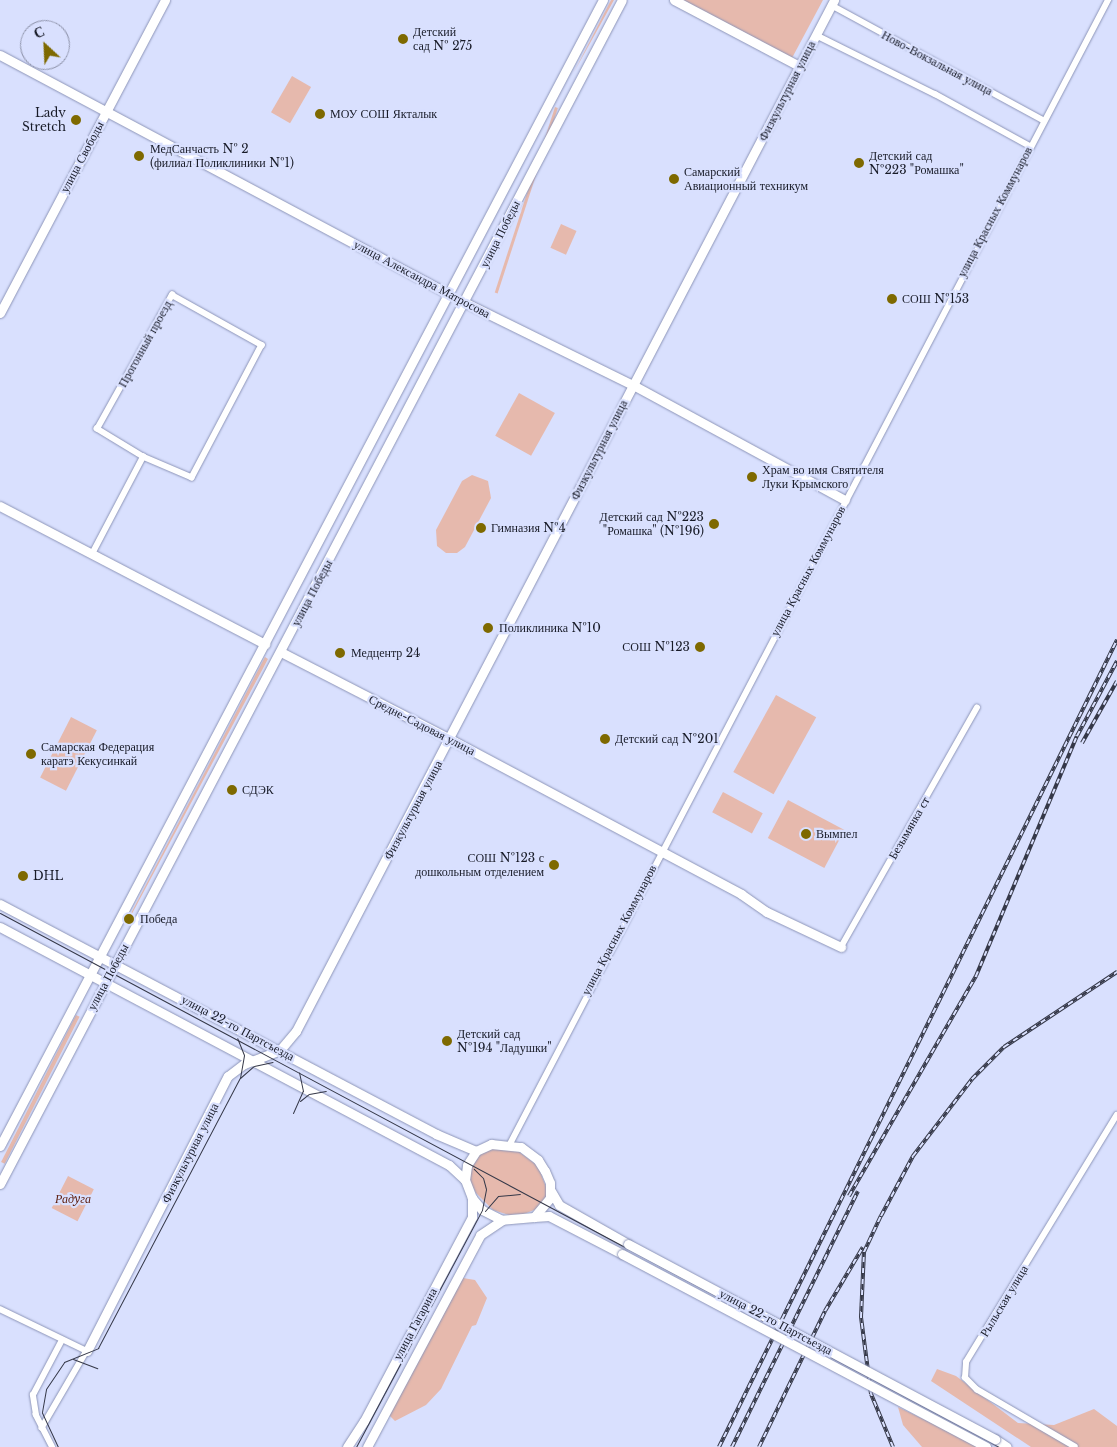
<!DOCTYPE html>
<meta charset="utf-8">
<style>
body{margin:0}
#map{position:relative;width:1117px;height:1447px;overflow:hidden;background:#d9e0fe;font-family:"Libre Baskerville",serif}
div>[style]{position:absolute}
.green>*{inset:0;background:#e6b9ad;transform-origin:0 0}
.roads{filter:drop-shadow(0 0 1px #8d95b8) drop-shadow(0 0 1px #8d95b8)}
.street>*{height:5.5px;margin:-2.75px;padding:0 2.75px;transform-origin:2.75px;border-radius:2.75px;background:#fff}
.secondary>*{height:9px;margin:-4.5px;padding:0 4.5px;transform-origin:4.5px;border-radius:4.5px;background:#fff}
.primary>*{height:9px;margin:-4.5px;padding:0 4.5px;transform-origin:4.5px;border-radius:4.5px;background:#fff}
.tram>*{height:1px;margin:-0.5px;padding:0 0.5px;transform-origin:0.5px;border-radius:0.5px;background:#353848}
.rail>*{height:4px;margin-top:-2px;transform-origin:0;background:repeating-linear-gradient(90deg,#d9e0fe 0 5.5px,#353848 0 11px);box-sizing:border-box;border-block:1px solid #353848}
.bridges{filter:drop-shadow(0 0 1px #8d95b8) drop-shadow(0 0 1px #8d95b8)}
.secondary-bridge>*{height:9px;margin:-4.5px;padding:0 4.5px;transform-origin:4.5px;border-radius:4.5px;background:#fff}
.dots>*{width:14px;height:14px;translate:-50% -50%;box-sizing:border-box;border:2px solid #d9e0fe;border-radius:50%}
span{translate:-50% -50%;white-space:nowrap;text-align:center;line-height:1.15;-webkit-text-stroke:4.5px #d9e0fe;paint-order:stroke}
.poi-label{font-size:12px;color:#181b28}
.left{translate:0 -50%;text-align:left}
.right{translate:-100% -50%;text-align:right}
.street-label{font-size:12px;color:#181b28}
.park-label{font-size:12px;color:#5c1c0d;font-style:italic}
.north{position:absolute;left:20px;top:20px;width:50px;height:50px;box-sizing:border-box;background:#d9e0fe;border:1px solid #8c91a8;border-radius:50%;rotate:335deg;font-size:14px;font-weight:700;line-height:20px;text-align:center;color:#181b28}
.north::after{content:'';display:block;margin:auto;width:18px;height:22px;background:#7e6900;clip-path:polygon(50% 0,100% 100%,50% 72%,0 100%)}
</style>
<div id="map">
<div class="green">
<i style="clip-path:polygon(611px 0,614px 0,574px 72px)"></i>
<i style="clip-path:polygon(681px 0,823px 0,792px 58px)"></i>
<i style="left:292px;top:76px;width:22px;height:42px;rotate:30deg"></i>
<i style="left:555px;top:107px;width:3px;height:195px;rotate:18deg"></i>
<i style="left:561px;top:224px;width:17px;height:26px;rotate:24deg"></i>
<i style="left:519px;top:393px;width:41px;height:49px;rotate:29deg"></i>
<i style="clip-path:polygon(472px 475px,488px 481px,491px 498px,465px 547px,457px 553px,446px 553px,437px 546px,436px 530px,462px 481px)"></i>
<i style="clip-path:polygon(265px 657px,268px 659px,127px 923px,127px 921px)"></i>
<i style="left:776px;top:695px;width:46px;height:88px;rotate:29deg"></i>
<i style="left:71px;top:717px;width:29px;height:68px;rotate:27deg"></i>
<i style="left:723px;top:792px;width:45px;height:23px;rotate:28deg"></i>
<i style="left:788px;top:800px;width:64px;height:43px;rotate:28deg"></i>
<i style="left:76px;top:1015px;width:4px;height:165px;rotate:27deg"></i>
<i style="clip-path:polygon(494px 1148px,518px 1151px,538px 1166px,546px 1187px,546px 1196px,539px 1208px,524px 1214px,509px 1215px,493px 1210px,476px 1193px,469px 1180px,471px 1169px,480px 1154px)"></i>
<i style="left:68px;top:1176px;width:29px;height:36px;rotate:27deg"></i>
<i style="clip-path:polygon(463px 1278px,475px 1280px,487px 1298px,476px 1325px,472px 1326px,441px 1389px,426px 1405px,395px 1421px,389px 1415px)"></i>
<i style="clip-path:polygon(937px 1369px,956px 1376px,1018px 1423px,1054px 1425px,1094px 1409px,1117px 1426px,1117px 1447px,1031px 1447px,931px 1381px)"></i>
<i style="clip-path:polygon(898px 1407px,982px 1447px,922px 1447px,903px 1425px)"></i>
</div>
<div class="roads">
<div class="street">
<i style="left:831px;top:5px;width:241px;rotate:28.5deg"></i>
<i style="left:816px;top:35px;width:133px;rotate:26.4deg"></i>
<i style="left:935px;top:94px;width:108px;rotate:28.7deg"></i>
<i style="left:172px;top:295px;width:103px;rotate:29.1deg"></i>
<i style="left:262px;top:345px;width:150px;rotate:117.8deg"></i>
<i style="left:192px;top:478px;width:53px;rotate:-156.8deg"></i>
<i style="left:143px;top:457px;width:54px;rotate:-148.7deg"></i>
<i style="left:97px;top:429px;width:154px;rotate:-60.8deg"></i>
<i style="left:92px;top:554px;width:110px;rotate:-62.3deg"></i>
<i style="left:841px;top:947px;width:275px;rotate:-60.4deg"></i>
<i style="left:510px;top:1144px;width:1291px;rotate:-62.4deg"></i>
<i style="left:0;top:1309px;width:97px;rotate:25.8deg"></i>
<i style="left:87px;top:1351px;width:89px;rotate:120.3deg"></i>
<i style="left:52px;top:1447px;width:36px;rotate:-117deg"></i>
<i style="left:36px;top:1415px;width:20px;rotate:-99deg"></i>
<i style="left:33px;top:1395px;width:62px;rotate:-62.2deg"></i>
<i style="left:1075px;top:1447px;width:113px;rotate:-149.8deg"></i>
<i style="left:977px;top:1390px;width:17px;rotate:-135deg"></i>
<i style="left:965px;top:1378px;width:16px;rotate:-86deg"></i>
<i style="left:966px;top:1362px;width:289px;rotate:-58.6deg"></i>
</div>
<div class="secondary">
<i style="left:674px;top:0;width:141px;rotate:27.8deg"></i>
<i style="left:0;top:55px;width:509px;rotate:28.03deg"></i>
<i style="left:464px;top:302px;width:188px;rotate:26.2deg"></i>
<i style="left:633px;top:385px;width:241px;rotate:28.5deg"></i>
<i style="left:0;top:313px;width:354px;rotate:-62.2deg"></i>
<i style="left:0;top:506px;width:299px;rotate:27.5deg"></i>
<i style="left:281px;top:652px;width:190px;rotate:27.2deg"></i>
<i style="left:450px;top:739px;width:330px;rotate:28deg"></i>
<i style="left:741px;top:894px;width:32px;rotate:35deg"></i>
<i style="left:767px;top:912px;width:82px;rotate:25.3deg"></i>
<i style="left:0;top:904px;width:493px;rotate:27.8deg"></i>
<i style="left:436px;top:1134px;width:43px;rotate:23deg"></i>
<i style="left:0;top:927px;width:508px;rotate:27.93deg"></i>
<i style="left:449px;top:1165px;width:22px;rotate:43deg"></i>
<i style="left:491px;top:1144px;width:30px;rotate:6deg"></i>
<i style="left:521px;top:1147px;width:21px;rotate:37deg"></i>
<i style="left:538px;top:1160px;width:13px;rotate:58deg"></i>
<i style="left:545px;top:1171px;width:13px;rotate:67deg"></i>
<i style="left:550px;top:1183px;width:15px;rotate:90deg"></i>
<i style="left:550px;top:1198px;width:25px;rotate:130deg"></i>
<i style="left:534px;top:1217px;width:32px;rotate:175deg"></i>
<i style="left:502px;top:1220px;width:22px;rotate:-153deg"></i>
<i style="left:482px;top:1210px;width:16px;rotate:-130deg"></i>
<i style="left:472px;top:1198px;width:19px;rotate:-111deg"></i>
<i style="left:465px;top:1180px;width:15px;rotate:-82deg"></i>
<i style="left:467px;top:1165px;width:17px;rotate:-57deg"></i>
<i style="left:476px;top:1151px;width:17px;rotate:-25deg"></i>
<i style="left:551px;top:1191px;width:16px;rotate:60deg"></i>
<i style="left:559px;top:1205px;width:79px;rotate:29.5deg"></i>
<i style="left:534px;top:1217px;width:15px;rotate:-4deg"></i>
<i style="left:549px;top:1216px;width:82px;rotate:27.5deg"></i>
<i style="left:87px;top:1351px;width:309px;rotate:-62.9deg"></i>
<i style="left:228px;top:1076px;width:20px;rotate:-37deg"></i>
<i style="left:244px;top:1064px;width:39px;rotate:-21deg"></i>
<i style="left:280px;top:1050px;width:25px;rotate:-50deg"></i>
<i style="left:296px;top:1031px;width:1163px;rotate:-62.44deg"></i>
<i style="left:995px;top:1439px;width:14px;rotate:34deg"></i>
<i style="left:347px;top:1447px;width:31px;rotate:-57deg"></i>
<i style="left:364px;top:1421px;width:231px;rotate:-62.1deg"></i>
<i style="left:472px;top:1217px;width:19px;rotate:-90deg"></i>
<i style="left:367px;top:1447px;width:240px;rotate:-61.9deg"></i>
<i style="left:480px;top:1235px;width:27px;rotate:-34deg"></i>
</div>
<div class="primary">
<i style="left:0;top:1146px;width:1295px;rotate:-62.25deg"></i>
<i style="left:0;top:1184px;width:1337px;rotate:-62.29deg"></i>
</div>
</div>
<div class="tram">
<i style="left:0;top:913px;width:1133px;rotate:28.13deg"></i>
<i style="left:240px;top:1078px;width:18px;rotate:-41deg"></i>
<i style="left:254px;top:1066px;width:19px;rotate:-12deg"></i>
<i style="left:300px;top:1101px;width:11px;rotate:-38deg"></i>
<i style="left:309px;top:1094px;width:17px;rotate:-10deg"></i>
<i style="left:293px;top:1113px;width:24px;rotate:-66deg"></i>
<i style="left:303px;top:1091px;width:19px;rotate:-102deg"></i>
<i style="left:485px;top:1211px;width:20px;rotate:-49deg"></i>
<i style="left:498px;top:1196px;width:22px;rotate:-5deg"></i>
<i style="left:73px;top:1359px;width:26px;rotate:21deg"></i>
<i style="left:58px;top:1447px;width:38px;rotate:-115deg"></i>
<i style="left:42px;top:1412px;width:23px;rotate:-80deg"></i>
<i style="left:46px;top:1389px;width:32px;rotate:-56deg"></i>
<i style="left:64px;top:1362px;width:37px;rotate:-22deg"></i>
<i style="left:98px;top:1348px;width:305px;rotate:-62.3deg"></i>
<i style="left:240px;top:1078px;width:23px;rotate:-80deg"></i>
<i style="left:244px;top:1055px;width:18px;rotate:-112deg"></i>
<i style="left:356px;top:1447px;width:268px;rotate:-62deg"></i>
<i style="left:482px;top:1210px;width:21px;rotate:-79deg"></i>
<i style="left:486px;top:1189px;width:11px;rotate:-105deg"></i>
<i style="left:483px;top:1178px;width:13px;rotate:-135deg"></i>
</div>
<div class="rail">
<i style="left:1082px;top:743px;width:71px;rotate:-60.6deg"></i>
<i style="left:849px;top:1196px;width:254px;rotate:-60deg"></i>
<i style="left:976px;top:976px;width:260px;rotate:-67.2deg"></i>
<i style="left:1077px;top:736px;width:85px;rotate:-61.9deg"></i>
<i style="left:719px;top:1447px;width:900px;rotate:-63.75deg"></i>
<i style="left:732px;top:1447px;width:285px;rotate:-63.8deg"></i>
<i style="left:759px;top:1447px;width:151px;rotate:-64.1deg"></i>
<i style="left:825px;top:1311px;width:74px;rotate:-59.3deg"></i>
<i style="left:893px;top:1447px;width:57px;rotate:-112.5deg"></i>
<i style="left:871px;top:1394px;width:78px;rotate:-97.4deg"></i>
<i style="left:861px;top:1317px;width:65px;rotate:-87.4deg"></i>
<i style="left:864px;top:1252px;width:40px;rotate:-65deg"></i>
<i style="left:881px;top:1216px;width:68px;rotate:-61.9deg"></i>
<i style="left:913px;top:1156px;width:97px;rotate:-52.5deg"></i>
<i style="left:972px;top:1079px;width:45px;rotate:-45deg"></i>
<i style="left:1004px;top:1047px;width:136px;rotate:-33.6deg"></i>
</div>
<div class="bridges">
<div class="secondary-bridge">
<i style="left:628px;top:1244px;width:416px;rotate:28deg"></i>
<i style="left:622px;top:1254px;width:412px;rotate:27.9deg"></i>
</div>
</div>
<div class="dots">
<i style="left:403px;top:39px;background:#7e6900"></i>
<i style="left:320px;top:114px;background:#7e6900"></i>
<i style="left:76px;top:120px;background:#7e6900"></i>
<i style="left:139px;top:156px;background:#7e6900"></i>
<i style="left:859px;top:163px;background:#7e6900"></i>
<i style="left:674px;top:179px;background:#7e6900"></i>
<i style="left:892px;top:299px;background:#7e6900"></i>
<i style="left:752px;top:477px;background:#7e6900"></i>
<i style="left:714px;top:524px;background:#7e6900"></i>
<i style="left:481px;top:528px;background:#7e6900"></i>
<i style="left:488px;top:628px;background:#7e6900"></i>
<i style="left:700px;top:647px;background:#7e6900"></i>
<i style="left:340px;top:653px;background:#7e6900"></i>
<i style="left:605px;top:739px;background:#7e6900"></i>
<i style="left:31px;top:754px;background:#7e6900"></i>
<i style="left:232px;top:790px;background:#7e6900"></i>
<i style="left:806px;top:834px;background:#7e6900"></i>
<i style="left:554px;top:865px;background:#7e6900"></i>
<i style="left:23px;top:876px;background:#7e6900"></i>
<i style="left:129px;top:919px;background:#7e6900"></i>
<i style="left:447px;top:1041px;background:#7e6900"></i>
</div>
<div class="poi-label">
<span class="left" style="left:413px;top:39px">Детский<br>сад № 275</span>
<span class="right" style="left:66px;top:120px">Lady<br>Stretch</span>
<span class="left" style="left:330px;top:114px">МОУ СОШ Якталык</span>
<span class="left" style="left:150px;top:156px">МедСанчасть № 2<br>(филиал Поликлиники №1)</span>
<span class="left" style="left:869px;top:163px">Детский сад<br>№223 "Ромашка"</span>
<span class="left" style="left:684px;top:179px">Самарский<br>Авиационный техникум</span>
<span class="left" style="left:902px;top:299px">СОШ №153</span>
<span class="left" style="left:762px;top:477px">Храм во имя Святителя<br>Луки Крымского</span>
<span class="right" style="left:704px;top:524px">Детский сад №223<br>"Ромашка" (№196)</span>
<span class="left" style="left:491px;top:528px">Гимназия №4</span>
<span class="left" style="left:499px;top:628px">Поликлиника №10</span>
<span class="right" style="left:690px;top:647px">СОШ №123</span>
<span class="left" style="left:351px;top:653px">Медцентр 24</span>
<span class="left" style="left:615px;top:739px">Детский сад №201</span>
<span class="left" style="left:41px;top:754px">Самарская Федерация<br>каратэ Кекусинкай</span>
<span class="left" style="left:242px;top:790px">СДЭК</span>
<span class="left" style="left:816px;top:834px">Вымпел</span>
<span class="right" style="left:544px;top:865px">СОШ №123 с<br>дошкольным отделением</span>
<span class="left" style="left:33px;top:876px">DHL</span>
<span class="left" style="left:140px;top:919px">Победа</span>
<span class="left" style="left:457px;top:1041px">Детский сад<br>№194 "Ладушки"</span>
</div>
<div class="street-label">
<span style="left:937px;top:63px;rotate:28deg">Ново-Вокзальная улица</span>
<span style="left:787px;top:91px;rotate:-63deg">Физкультурная улица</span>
<span style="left:82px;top:157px;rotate:-62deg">улица Свободы</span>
<span style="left:995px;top:212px;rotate:-62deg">улица Красных Коммунаров</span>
<span style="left:500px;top:234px;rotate:-63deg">улица Победы</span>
<span style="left:422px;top:279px;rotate:28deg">улица Александра Матросова</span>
<span style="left:145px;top:344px;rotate:-61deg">Прогонный проезд</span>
<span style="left:599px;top:450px;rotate:-63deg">Физкультурная улица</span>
<span style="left:808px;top:571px;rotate:-62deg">улица Красных Коммунаров</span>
<span style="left:312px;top:593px;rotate:-62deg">улица Победы</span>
<span style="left:422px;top:725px;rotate:27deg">Средне-Садовая улица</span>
<span style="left:413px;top:810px;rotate:-62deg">Физкультурная улица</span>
<span style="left:909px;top:828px;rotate:-60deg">Безымянка ст</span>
<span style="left:619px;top:930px;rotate:-62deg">улица Красных Коммунаров</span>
<span style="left:108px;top:977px;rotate:-62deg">улица Победы</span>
<span style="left:238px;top:1028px;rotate:28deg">улица 22-го Партсъезда</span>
<span style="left:190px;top:1153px;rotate:-63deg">Физкультурная улица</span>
<span style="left:1004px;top:1301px;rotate:-59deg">Рыльская улица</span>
<span style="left:776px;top:1322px;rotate:28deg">улица 22-го Партсъезда</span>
<span style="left:415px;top:1324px;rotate:-62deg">улица Гагарина</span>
</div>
<div class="park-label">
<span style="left:73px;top:1199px">Радyга</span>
</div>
<div class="north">С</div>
</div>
